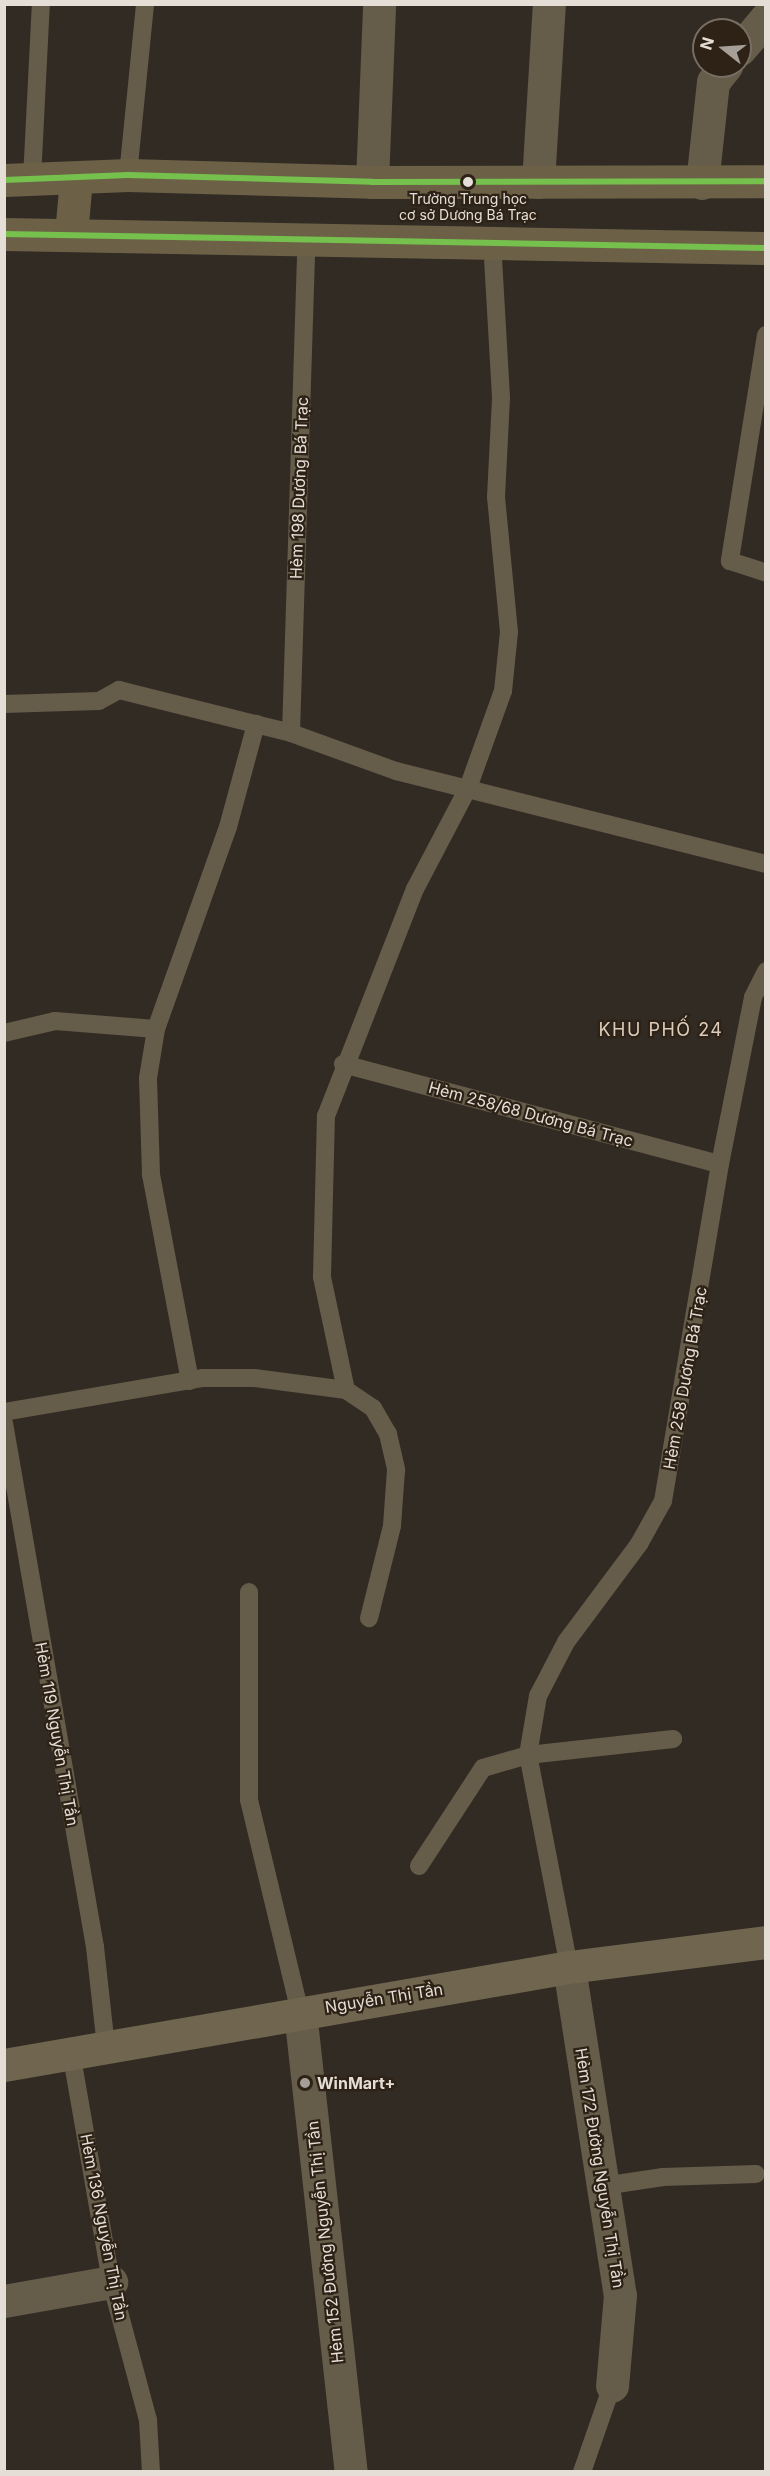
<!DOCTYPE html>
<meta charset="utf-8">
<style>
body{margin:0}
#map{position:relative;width:770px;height:2476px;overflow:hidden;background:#312b24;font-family:Inter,sans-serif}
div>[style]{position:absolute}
.service>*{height:18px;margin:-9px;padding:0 9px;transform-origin:9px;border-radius:9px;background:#655c4a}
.minor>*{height:33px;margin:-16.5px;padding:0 16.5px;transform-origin:16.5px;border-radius:16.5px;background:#655c4a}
.secondary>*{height:33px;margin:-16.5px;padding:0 16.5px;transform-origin:16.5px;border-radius:16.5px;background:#70654e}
.primary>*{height:33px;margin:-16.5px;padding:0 16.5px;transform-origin:16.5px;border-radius:16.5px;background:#6c6147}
.bus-1>*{height:6px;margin:-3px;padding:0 3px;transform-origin:3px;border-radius:3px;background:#76c04d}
.dots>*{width:16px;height:16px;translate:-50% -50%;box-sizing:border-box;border:3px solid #2d2215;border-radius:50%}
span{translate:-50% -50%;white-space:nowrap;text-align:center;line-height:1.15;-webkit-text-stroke:4.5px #2d2215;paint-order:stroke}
.bus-label{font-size:14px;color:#e5ded6}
.street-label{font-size:16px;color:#e5ded6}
.poi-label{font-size:16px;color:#e5ded6;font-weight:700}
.left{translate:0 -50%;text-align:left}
.neighbourhood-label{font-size:18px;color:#dbccbb;letter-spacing:1.5px}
.frame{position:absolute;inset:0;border:6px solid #e5ded6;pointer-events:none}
.north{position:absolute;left:692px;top:18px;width:60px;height:60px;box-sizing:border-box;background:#2d2215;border:2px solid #776d62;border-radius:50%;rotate:287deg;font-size:16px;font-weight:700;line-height:24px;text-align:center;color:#e5ded6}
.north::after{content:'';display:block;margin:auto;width:21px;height:27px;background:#a69f98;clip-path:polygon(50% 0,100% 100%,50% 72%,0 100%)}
</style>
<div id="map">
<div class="service">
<i style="left:128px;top:175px;width:172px;rotate:-84.3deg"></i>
<i style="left:32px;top:179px;width:175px;rotate:-87.1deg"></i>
<i style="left:766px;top:335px;width:229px;rotate:99.1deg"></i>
<i style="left:730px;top:561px;width:38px;rotate:18deg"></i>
<i style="left:4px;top:704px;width:95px;rotate:-1.8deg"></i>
<i style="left:99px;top:701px;width:23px;rotate:-29deg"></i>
<i style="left:119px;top:690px;width:177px;rotate:14deg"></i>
<i style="left:291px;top:733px;width:112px;rotate:19.9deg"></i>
<i style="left:396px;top:771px;width:382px;rotate:14.1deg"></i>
<i style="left:291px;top:733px;width:490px;rotate:-88.2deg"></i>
<i style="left:4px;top:1033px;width:52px;rotate:-13.2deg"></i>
<i style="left:55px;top:1021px;width:101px;rotate:4.5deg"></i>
<i style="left:343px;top:1064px;width:390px;rotate:14.9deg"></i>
<i style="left:190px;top:1381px;width:211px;rotate:-100.7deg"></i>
<i style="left:151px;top:1174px;width:96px;rotate:-91.8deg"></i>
<i style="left:148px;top:1078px;width:50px;rotate:-80.7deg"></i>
<i style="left:156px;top:1029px;width:214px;rotate:-70.4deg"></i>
<i style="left:228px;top:827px;width:107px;rotate:-74.8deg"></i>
<i style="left:346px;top:1390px;width:116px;rotate:-102deg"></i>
<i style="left:322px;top:1277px;width:161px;rotate:-88.6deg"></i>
<i style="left:326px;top:1116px;width:244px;rotate:-68.6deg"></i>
<i style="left:415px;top:889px;width:114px;rotate:-62.3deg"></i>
<i style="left:468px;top:788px;width:103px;rotate:-70.2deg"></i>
<i style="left:503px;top:691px;width:59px;rotate:-84.2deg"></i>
<i style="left:509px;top:632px;width:136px;rotate:-95.5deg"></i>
<i style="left:496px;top:497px;width:100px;rotate:-87.1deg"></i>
<i style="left:501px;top:397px;width:156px;rotate:-93.3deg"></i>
<i style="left:4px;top:1412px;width:202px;rotate:-9.7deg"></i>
<i style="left:203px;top:1378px;width:51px"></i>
<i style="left:254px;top:1378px;width:93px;rotate:7.4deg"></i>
<i style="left:346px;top:1390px;width:32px;rotate:34deg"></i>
<i style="left:373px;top:1408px;width:30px;rotate:60deg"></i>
<i style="left:388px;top:1434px;width:37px;rotate:77deg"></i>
<i style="left:396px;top:1470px;width:56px;rotate:94.1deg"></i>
<i style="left:392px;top:1526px;width:95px;rotate:104deg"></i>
<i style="left:4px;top:1423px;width:532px;rotate:80.15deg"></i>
<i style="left:95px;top:1947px;width:100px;rotate:83.7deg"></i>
<i style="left:249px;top:1592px;width:208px;rotate:90deg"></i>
<i style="left:249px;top:1800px;width:218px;rotate:76.5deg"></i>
<i style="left:419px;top:1866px;width:117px;rotate:-56.9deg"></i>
<i style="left:483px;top:1768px;width:47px;rotate:-16.1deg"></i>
<i style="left:528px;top:1755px;width:146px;rotate:-6.3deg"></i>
<i style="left:569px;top:1967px;width:216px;rotate:-100.9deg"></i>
<i style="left:528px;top:1755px;width:60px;rotate:-80.4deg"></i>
<i style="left:538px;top:1696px;width:61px;rotate:-62.6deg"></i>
<i style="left:566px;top:1642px;width:122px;rotate:-53.3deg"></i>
<i style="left:639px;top:1544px;width:49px;rotate:-60.8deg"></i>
<i style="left:663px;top:1501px;width:342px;rotate:-80.4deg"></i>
<i style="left:720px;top:1164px;width:170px;rotate:-78.8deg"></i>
<i style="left:753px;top:997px;width:29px;rotate:-63deg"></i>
<i style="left:71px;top:2052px;width:233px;rotate:80.1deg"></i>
<i style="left:111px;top:2282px;width:143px;rotate:75deg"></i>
<i style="left:148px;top:2420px;width:52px;rotate:86.7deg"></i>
<i style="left:603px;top:2186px;width:61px;rotate:-8.5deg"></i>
<i style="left:663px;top:2177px;width:93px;rotate:-1.8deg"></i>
<i style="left:582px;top:2472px;width:91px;rotate:-70.8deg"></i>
</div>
<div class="minor">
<i style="left:740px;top:49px;width:40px;rotate:-50deg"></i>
<i style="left:372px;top:182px;width:178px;rotate:-87.7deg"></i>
<i style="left:538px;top:182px;width:178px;rotate:-86.5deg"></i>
<i style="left:702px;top:183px;width:102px;rotate:-83.8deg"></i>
<i style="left:713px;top:82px;width:21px;rotate:-51deg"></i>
<i style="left:569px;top:1967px;width:332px;rotate:81.2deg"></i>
<i style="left:620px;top:2295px;width:91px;rotate:95deg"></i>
<i style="left:300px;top:2012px;width:463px;rotate:83.7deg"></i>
<i style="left:4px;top:2301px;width:109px;rotate:-10.1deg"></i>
</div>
<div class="secondary">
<i style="left:4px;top:2065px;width:573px;rotate:-9.84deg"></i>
<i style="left:569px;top:1967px;width:199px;rotate:-7.2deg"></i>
</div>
<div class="primary">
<i style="left:4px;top:180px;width:124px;rotate:-2.3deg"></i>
<i style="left:128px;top:175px;width:244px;rotate:1.6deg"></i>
<i style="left:372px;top:182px;width:394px;rotate:-0.1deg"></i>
<i style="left:4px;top:234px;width:762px;rotate:1.05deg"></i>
<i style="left:71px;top:234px;width:55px;rotate:-84.8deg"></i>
</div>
<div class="bus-1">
<i style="left:4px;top:180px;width:124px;rotate:-2.3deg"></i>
<i style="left:128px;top:175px;width:244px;rotate:1.6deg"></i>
<i style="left:372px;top:182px;width:394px;rotate:-0.1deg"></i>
<i style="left:4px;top:234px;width:762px;rotate:1.05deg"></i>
</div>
<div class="dots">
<i style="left:468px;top:182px;background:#e5ded6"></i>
<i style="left:305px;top:2083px;background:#a69f98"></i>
</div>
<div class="bus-label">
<span style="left:468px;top:207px">Trường Trung học<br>cơ sở Dương Bá Trạc</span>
</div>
<div class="street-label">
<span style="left:299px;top:488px;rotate:-88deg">Hẻm 198 Dương Bá Trạc</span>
<span style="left:531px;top:1114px;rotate:15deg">Hẻm 258/68 Dương Bá Trạc</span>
<span style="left:685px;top:1378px;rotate:-80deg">Hẻm 258 Dương Bá Trạc</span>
<span style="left:57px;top:1734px;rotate:80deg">Hẻm 119 Nguyễn Thị Tần</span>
<span style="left:384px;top:1998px;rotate:-9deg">Nguyễn Thị Tần</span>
<span style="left:600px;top:2168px;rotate:81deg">Hẻm 172 Đường Nguyễn Thị Tần</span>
<span style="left:104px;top:2227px;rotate:79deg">Hẻm 136 Nguyễn Thị Tần</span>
<span style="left:325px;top:2242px;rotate:-96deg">Hẻm 152 Đường Nguyễn Thị Tần</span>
</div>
<div class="poi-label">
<span class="left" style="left:317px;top:2083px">WinMart+</span>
</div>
<div class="neighbourhood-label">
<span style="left:661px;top:1030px">KHU PHỐ 24</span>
</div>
<div class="frame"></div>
<div class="north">N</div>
</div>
